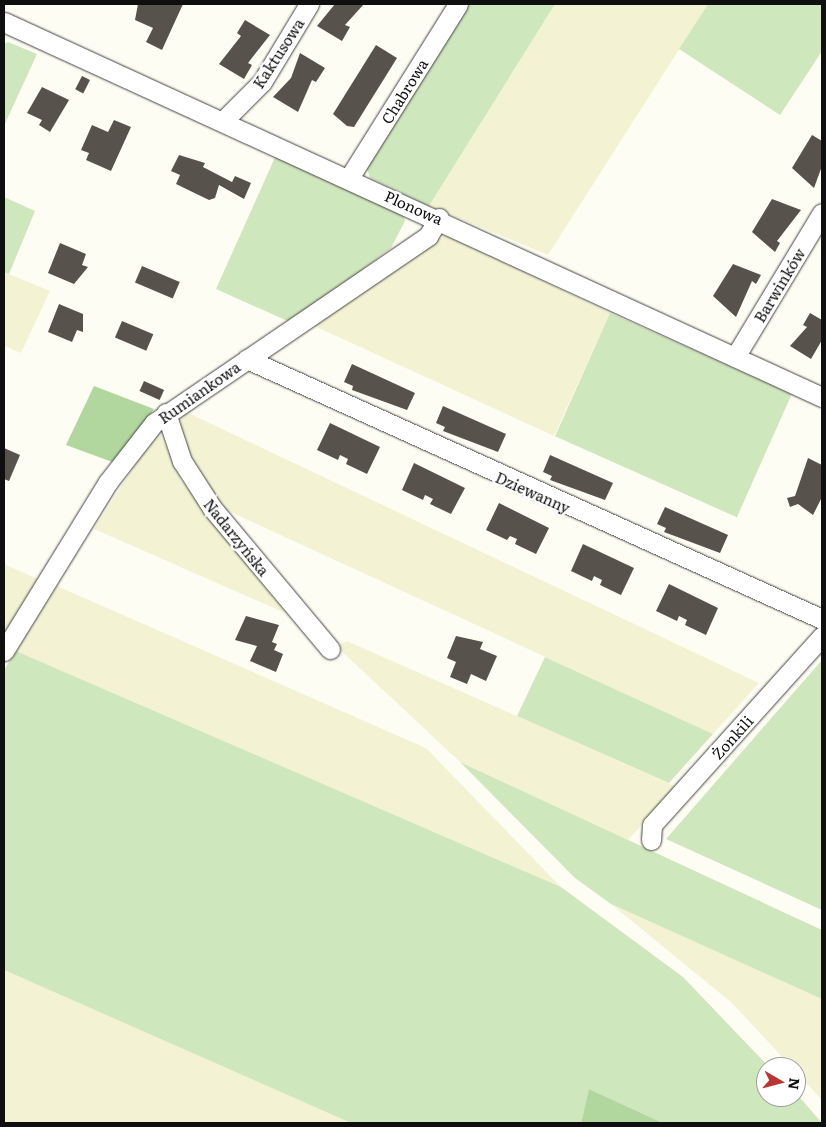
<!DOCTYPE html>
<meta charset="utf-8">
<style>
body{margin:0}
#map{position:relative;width:826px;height:1127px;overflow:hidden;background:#fefdf3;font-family:Literata,serif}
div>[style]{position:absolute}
.farmland>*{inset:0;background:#f3f3d4}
.green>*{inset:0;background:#cfe7bd;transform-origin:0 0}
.forest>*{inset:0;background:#b2d79e}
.building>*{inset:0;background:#58524c;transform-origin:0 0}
.roads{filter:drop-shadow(0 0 1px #424242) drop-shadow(0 0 1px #424242)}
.minor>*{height:19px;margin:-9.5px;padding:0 9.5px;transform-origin:9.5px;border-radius:9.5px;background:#fff}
span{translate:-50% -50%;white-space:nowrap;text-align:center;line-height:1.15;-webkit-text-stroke:5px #fff;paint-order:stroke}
.street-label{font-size:15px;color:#0f0f0f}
.frame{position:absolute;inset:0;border:5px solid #0f0f0f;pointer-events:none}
.north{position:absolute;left:756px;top:1057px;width:50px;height:50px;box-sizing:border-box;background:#fff;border:1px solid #9f9f9f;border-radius:50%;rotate:98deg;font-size:14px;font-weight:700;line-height:20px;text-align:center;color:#0f0f0f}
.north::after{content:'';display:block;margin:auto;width:18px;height:22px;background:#b8362f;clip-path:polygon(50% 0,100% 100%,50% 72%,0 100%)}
</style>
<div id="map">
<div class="farmland">
<i style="clip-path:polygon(555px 4px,708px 4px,548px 255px,429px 206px)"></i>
<i style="clip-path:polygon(446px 235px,610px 313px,554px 436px,312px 325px)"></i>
<i style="clip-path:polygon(4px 272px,50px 291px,21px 353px,4px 346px)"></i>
<i style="clip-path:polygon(182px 410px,759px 683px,713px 734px,263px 527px,220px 507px,193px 468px,179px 432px)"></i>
<i style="clip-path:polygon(158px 429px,180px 479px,285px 613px,94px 529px)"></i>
<i style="clip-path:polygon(4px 564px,40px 580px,7px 634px,4px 633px)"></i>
<i style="clip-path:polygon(57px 586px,426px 748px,561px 887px,16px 651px)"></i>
<i style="clip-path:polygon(347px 641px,517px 716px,677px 787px,628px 840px,460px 762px,337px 647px)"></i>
<i style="clip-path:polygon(611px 904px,822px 999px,822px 1100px,732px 1003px)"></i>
<i style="clip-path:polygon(4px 970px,351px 1123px,4px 1123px)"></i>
</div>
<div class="green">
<i style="clip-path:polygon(466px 4px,555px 4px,429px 206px,370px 178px,365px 163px)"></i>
<i style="clip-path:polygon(708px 4px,822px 4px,822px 51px,780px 115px,679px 49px)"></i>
<i style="clip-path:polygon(8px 42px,37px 54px,4px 126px,4px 44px)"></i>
<i style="clip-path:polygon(276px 155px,403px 213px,405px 221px,391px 248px,292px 323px,216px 289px)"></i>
<i style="clip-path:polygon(4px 197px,35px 211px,9px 274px,4px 272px)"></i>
<i style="left:610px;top:313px;width:199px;height:135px;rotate:24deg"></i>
<i style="clip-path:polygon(16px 651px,561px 887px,683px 977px,769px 1067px,766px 1097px,796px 1097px,796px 1093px,822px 1123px,663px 1123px,589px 1089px,581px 1123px,351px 1123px,4px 970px,4px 670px)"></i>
<i style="clip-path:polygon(545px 657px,713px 734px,669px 783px,517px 716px)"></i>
<i style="clip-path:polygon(822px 660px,822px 910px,666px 839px)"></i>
<i style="clip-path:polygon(460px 762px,822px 930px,822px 999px,611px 904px,575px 878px)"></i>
</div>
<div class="forest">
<i style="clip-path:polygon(94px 386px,154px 409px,115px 463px,66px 445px)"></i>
<i style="clip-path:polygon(589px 1089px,663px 1123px,581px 1123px)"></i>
</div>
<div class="building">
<i style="clip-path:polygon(138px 4px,183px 4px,162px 50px,146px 42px,153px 28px,135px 20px)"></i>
<i style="clip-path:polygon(335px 4px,364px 4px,345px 25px,350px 27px,342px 41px,317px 26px)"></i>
<i style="clip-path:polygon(245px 20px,270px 35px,248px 63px,252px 65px,244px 79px,219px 64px,241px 36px,237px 33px)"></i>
<i style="clip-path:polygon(376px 45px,397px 58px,354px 127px,347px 126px,333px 114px)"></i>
<i style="clip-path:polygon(300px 53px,325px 68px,316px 82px,312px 80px,298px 112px,273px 97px,291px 78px)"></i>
<i style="left:82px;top:76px;width:9px;height:15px;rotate:27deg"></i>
<i style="clip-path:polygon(42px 87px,69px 100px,50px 132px,39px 125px,42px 120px,27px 113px)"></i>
<i style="clip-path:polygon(114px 120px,131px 127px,111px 171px,86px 160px,89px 153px,81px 150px,92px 125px,108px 132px)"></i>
<i style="clip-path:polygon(812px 135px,822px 141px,822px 166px,814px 188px,792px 168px)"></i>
<i style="clip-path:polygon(179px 155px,205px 163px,203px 167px,232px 182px,235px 176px,251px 183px,244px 199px,219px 185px,215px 198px,209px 200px,176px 184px,180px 175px,171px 171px)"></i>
<i style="clip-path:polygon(772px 199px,801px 210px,777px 241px,780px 243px,775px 252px,752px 232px)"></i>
<i style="clip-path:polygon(60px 243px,86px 254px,82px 265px,88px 267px,74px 284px,48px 273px)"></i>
<i style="clip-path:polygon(733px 264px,761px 275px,756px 284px,752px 281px,736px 317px,713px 296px)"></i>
<i style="left:142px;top:266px;width:41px;height:18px;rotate:23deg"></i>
<i style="clip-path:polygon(59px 304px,83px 314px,83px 332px,77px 330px,72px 342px,48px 332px)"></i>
<i style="clip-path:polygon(810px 313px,822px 320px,822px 340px,811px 359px,790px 346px,807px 327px,803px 325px)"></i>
<i style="left:122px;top:321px;width:34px;height:18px;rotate:23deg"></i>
<i style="clip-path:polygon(352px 364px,415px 393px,407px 410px,352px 390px,353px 386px,344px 382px)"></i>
<i style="left:144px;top:381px;width:22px;height:11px;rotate:24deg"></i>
<i style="clip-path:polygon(443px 406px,506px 434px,498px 452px,443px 431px,445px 427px,436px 423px)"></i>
<i style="clip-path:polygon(330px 423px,380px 447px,367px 474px,346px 464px,348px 459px,340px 455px,338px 460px,317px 450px)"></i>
<i style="clip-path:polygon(4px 448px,20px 455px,9px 481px,4px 479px)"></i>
<i style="clip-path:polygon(550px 455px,613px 483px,605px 500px,550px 480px,552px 476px,543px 472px)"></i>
<i style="clip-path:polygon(808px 458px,822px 465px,822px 497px,813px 515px,798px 504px,790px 507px,787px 498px,795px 496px)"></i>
<i style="clip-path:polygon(414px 463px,465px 488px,451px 514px,430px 504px,433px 499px,425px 495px,423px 500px,402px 490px)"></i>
<i style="clip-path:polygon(499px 503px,549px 528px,536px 554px,515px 544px,517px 539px,510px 536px,507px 540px,486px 530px)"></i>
<i style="clip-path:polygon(665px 507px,728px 535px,720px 553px,664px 532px,666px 528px,657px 524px)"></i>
<i style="clip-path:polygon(583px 544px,634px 568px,621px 595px,600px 585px,602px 580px,594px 576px,592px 581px,571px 571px)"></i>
<i style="clip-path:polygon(669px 584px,718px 608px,706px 635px,685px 625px,687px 620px,679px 616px,677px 621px,656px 611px)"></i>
<i style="clip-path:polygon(246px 616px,279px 625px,272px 642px,277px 644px,274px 650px,283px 654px,276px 672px,250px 661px,257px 646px,235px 640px)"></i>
<i style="clip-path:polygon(456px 636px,483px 642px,480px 649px,497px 656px,486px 681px,471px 674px,467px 684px,450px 677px,456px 662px,447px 658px)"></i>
</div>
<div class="roads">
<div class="minor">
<i style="left:4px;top:22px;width:900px;rotate:24.63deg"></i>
<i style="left:223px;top:121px;width:55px;rotate:-45deg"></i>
<i style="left:262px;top:82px;width:91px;rotate:-58.9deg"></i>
<i style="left:349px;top:178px;width:205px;rotate:-57.9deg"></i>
<i style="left:735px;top:357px;width:168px;rotate:-58.9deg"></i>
<i style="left:247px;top:359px;width:631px;rotate:24.33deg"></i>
<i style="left:166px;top:413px;width:51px;rotate:71.6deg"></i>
<i style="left:182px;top:461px;width:56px;rotate:57.4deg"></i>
<i style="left:212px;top:508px;width:184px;rotate:50.1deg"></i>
<i style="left:4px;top:651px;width:198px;rotate:-58.4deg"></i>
<i style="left:108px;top:482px;width:75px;rotate:-52.1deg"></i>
<i style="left:154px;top:423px;width:332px;rotate:-34.3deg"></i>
<i style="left:428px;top:236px;width:21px;rotate:-59deg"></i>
<i style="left:651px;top:840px;width:15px;rotate:-86deg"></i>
<i style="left:652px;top:825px;width:254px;rotate:-48deg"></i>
</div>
</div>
<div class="street-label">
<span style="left:278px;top:53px;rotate:-57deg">Kaktusowa</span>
<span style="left:404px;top:91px;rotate:-58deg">Chabrowa</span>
<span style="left:414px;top:207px;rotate:24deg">Plonowa</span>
<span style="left:779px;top:285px;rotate:-59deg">Barwinków</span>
<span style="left:199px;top:392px;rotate:-35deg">Rumiankowa</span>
<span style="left:533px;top:492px;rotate:24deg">Dziewanny</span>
<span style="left:237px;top:537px;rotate:51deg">Nadarzyńska</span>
<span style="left:732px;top:737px;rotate:-48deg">Żonkili</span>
</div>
<div class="frame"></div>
<div class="north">N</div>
</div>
